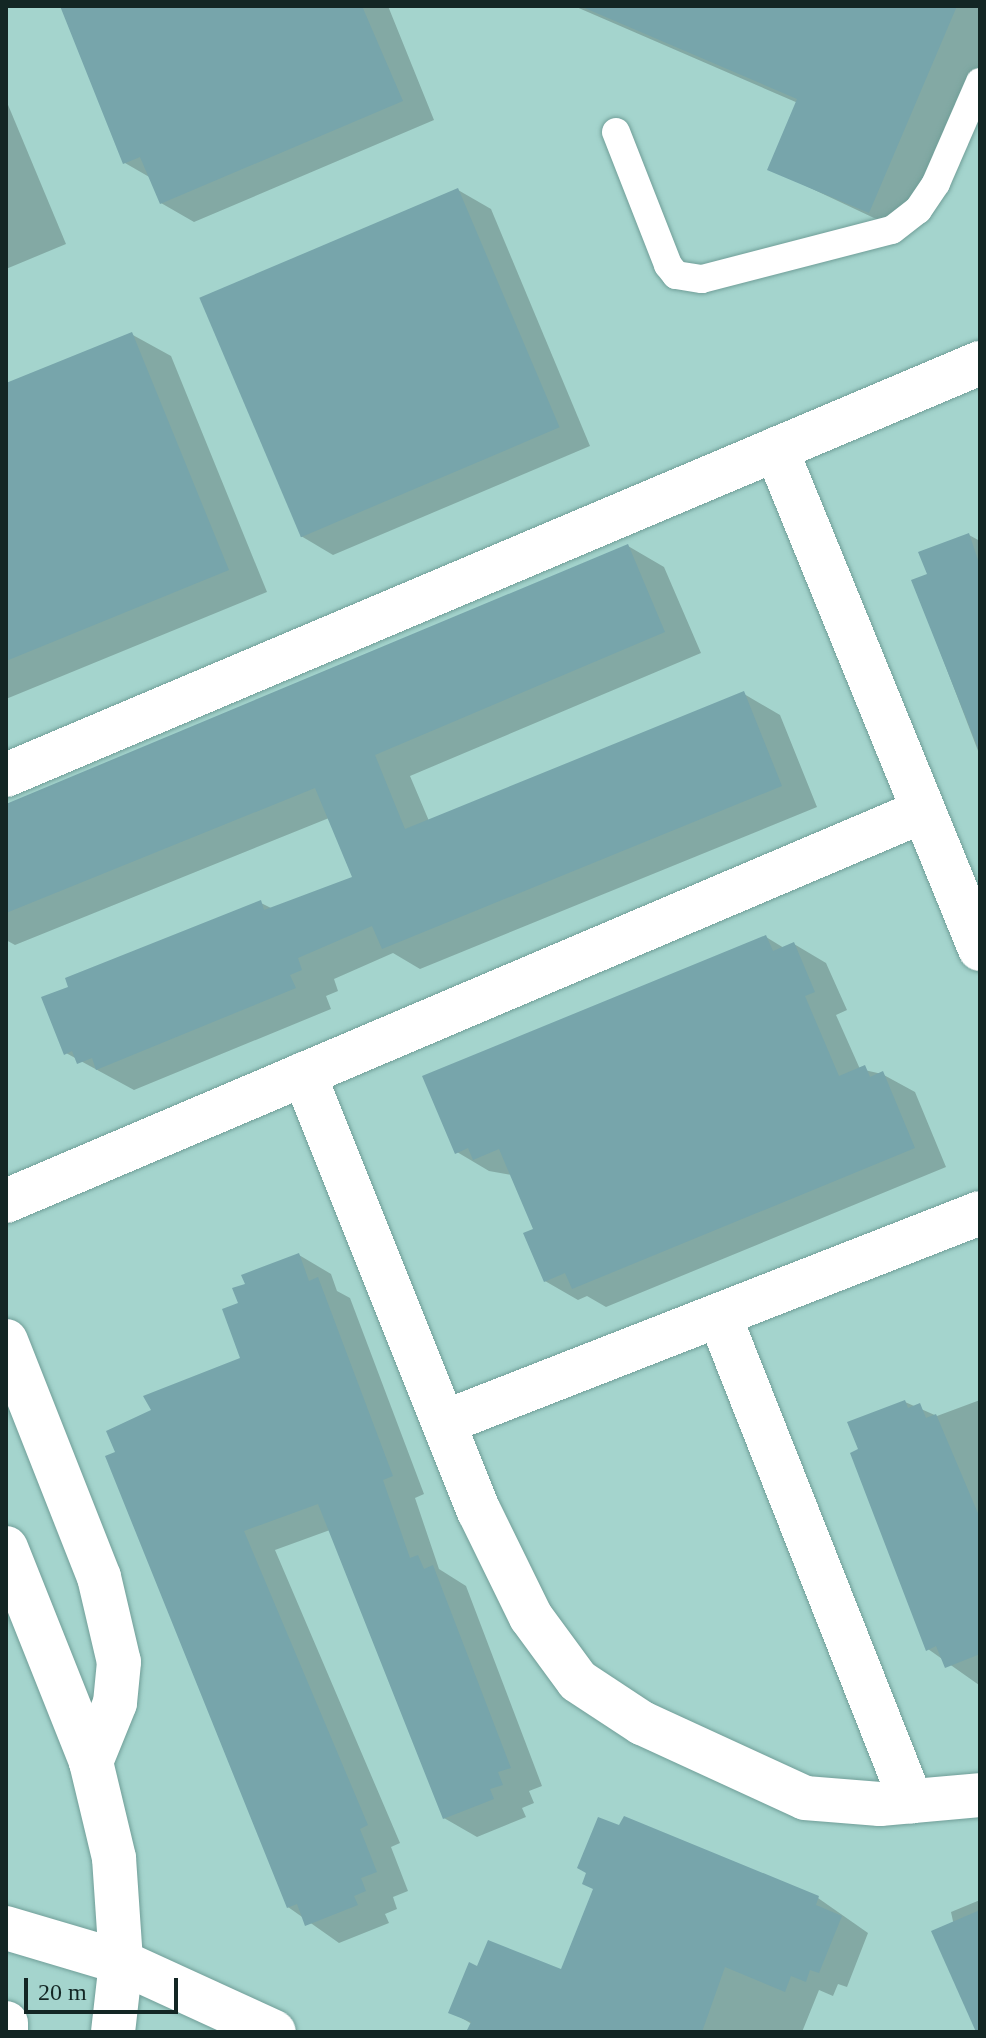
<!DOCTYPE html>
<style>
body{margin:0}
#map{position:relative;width:986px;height:2038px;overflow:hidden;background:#a4d4cd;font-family:Georgia,serif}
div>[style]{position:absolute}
.shadow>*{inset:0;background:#0003}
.building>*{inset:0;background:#77a5ab;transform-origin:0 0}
.roads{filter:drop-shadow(0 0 2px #709e98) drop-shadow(0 0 2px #709e98)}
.service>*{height:28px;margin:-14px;padding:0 14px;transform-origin:14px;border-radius:14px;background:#fff}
.minor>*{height:44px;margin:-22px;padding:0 22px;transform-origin:22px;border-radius:22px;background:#fff}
.tertiary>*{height:44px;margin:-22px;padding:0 22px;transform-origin:22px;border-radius:22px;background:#fff}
span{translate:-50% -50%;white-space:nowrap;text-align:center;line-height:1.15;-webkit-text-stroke:7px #a4d4cd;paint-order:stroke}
.frame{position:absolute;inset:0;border:8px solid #132624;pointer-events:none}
.scale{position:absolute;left:24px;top:1978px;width:154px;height:36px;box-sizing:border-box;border:4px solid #132624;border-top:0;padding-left:10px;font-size:24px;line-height:28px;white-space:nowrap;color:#132624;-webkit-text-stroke:6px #a4d4cd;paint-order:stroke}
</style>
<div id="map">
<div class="shadow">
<i style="clip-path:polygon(62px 6px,388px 6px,434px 120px,194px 222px,161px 203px,151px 178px,125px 163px)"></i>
<i style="clip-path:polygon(574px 6px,980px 6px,980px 66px,908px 234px,770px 169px,798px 103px)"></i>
<i style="clip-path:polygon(6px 100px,66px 244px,6px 269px)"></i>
<i style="clip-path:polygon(458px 190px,491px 209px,590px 446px,333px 555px,301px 536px)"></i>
<i style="clip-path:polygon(131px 334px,171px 356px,267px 592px,6px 699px,6px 385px)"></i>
<i style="clip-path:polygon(969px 535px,980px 541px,980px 756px,913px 581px,929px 575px)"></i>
<i style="clip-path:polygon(628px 546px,664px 567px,701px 653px,410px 776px,429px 821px,744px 694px,780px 715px,817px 807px,420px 969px,393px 953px,334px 979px,338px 991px,326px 996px,331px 1009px,134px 1090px,66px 1053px,261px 903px,273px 909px,354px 878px,329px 818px,15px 945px,6px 940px,6px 805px)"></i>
<i style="clip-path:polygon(766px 937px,784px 948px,794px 944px,826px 963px,847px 1010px,836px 1015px,860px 1069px,882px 1074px,915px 1092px,946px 1167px,606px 1307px,587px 1296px,578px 1300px,545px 1281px,535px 1230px,512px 1175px,489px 1171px,457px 1152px)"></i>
<i style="clip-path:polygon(299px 1255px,331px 1274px,337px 1291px,350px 1298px,424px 1494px,415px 1498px,439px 1569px,466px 1586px,542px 1786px,529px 1791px,534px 1803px,522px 1808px,526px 1817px,477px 1837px,444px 1818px,330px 1530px,275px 1550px,400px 1843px,391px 1847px,408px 1891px,393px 1897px,397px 1909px,385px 1914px,389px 1923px,339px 1943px,288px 1907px,118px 1453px,153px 1411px,242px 1359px,241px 1304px,248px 1285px)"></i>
<i style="clip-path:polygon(980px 1400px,980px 1685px,979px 1685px,928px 1649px,860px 1450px,905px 1402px,937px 1416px)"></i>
<i style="clip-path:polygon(818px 1898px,868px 1933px,847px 1987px,838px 1984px,833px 1996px,819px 1990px,802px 2032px,474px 2032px,472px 2024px,451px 2012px,478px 1969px,562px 1972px)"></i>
<i style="clip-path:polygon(980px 1900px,980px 2032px,977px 2032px,951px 1912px)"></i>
</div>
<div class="building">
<i style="clip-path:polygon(60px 6px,362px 6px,403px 101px,160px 204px,140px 157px,123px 164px)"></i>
<i style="clip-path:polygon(580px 6px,957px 6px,869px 213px,767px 170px,797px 99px)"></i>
<i style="left:458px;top:188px;width:260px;height:281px;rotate:67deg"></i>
<i style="clip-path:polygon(132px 332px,229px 570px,6px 661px,6px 383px)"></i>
<i style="clip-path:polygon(969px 533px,980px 566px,978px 748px,911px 580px,927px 574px,918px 552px)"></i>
<i style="clip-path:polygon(628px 544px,665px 632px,375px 755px,405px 829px,744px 691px,782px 786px,382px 949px,372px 926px,298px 958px,302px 970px,290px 975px,296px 988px,96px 1070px,92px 1058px,77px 1064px,72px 1051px,64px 1055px,41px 997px,68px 987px,65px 978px,261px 900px,264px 910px,352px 877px,315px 788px,6px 913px,6px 804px)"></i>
<i style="clip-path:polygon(766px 935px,773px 951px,794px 942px,815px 992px,805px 996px,839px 1076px,865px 1065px,870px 1077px,883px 1071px,915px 1148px,572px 1289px,565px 1273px,544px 1282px,523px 1233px,533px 1229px,499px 1149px,473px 1160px,468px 1148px,455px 1154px,422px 1076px)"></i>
<i style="clip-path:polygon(299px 1253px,309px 1281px,318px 1277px,393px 1476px,383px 1480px,410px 1558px,418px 1555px,424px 1569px,433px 1565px,511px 1768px,498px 1772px,503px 1785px,490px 1789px,494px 1799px,443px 1819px,318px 1504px,244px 1531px,368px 1825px,360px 1829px,377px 1872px,361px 1878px,366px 1891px,354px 1896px,358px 1905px,305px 1926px,297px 1904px,287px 1908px,105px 1456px,115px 1452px,106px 1431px,151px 1410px,143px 1396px,240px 1358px,222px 1309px,238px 1303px,232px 1288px,245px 1284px,241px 1275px)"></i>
<i style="clip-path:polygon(905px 1400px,908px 1408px,920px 1403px,926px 1418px,936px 1414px,980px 1518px,980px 1654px,945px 1668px,936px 1646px,926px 1651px,850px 1453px,858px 1449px,847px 1422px)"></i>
<i style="clip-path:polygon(624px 1816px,819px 1896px,816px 1905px,842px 1916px,819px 1973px,810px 1970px,806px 1982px,791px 1976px,785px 1992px,725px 1967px,702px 2032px,466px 2032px,471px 2022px,448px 2013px,469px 1962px,477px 1966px,488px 1940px,561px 1969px,593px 1889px,582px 1884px,586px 1873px,577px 1868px,598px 1817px,619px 1825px)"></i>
<i style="clip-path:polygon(980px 1910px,980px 2032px,976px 2032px,931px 1931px)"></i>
</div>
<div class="roads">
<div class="service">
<i style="left:616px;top:132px;width:143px;rotate:68.6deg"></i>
<i style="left:668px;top:265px;width:13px;rotate:51deg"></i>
<i style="left:676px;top:275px;width:26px;rotate:9deg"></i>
<i style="left:702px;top:279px;width:196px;rotate:-14.5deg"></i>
<i style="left:892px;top:230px;width:33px;rotate:-38deg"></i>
<i style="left:918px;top:210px;width:32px;rotate:-56deg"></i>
<i style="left:936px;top:183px;width:110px;rotate:-66.5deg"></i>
</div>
<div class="minor">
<i style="left:776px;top:449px;width:540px;rotate:67.8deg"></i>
<i style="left:6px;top:775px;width:1058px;rotate:-22.93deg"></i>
<i style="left:304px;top:1074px;width:471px;rotate:68.2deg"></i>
<i style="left:479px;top:1511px;width:118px;rotate:63.9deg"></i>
<i style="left:531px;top:1617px;width:79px;rotate:53.7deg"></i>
<i style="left:578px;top:1681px;width:77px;rotate:33.3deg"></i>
<i style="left:642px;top:1723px;width:179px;rotate:24.7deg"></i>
<i style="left:805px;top:1798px;width:75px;rotate:4.6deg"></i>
<i style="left:880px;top:1804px;width:100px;rotate:-5.1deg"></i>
<i style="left:6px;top:1201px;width:996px;rotate:-23.04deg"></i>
<i style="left:719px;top:1315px;width:523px;rotate:68.44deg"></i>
<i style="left:6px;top:1341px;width:254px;rotate:68.5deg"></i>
<i style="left:99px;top:1577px;width:87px;rotate:76.8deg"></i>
<i style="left:119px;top:1662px;width:41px;rotate:95.6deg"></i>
<i style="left:115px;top:1703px;width:64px;rotate:112.1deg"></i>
<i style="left:445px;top:1422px;width:574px;rotate:-21.34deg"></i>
</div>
<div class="tertiary">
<i style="left:6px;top:1548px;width:230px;rotate:68.3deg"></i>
<i style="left:91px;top:1762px;width:99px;rotate:76.5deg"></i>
<i style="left:114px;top:1858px;width:104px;rotate:86.1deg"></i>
<i style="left:121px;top:1962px;width:70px;rotate:96.5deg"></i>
<i style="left:6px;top:1928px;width:120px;rotate:16.5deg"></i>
<i style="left:121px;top:1962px;width:168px;rotate:24.6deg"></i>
<i style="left:6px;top:2023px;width:9px;rotate:90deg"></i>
</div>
</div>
<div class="frame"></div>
<div class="scale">20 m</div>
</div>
